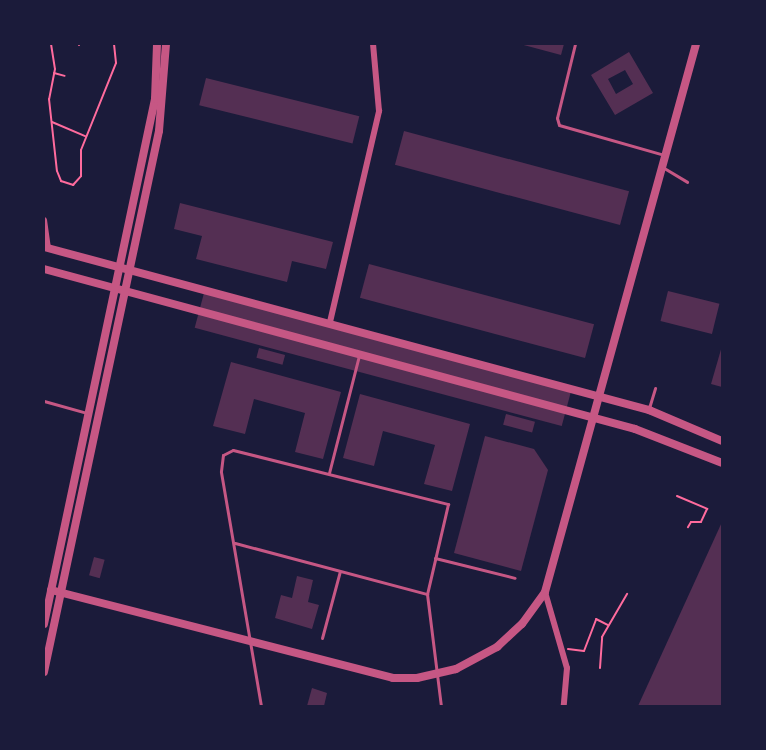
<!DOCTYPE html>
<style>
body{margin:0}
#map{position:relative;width:766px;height:750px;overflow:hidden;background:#1b1b3a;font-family:Inter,sans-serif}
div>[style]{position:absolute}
.building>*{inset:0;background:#542f53;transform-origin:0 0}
.path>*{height:2px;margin:-1px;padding:0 1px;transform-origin:1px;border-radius:1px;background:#ff6b9d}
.service>*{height:3px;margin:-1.5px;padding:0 1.5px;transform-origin:1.5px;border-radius:1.5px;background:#c65784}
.minor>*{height:6px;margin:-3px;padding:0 3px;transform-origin:3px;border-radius:3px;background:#c65784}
.tertiary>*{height:8px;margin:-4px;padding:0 4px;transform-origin:4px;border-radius:4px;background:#c65784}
span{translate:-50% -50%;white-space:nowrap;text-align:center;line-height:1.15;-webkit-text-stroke:5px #1b1b3a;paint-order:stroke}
.frame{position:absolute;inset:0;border:45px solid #1b1b3a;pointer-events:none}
</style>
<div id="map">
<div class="building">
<i style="clip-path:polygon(520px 44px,564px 44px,561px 55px)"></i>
<i style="clip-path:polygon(evenodd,629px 52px,653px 93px,615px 115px,591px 75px,629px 52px,625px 70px,633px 84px,616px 94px,608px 79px,625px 70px)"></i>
<i style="left:206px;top:78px;width:158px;height:28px;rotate:14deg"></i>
<i style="left:404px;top:131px;width:233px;height:35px;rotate:15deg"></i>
<i style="clip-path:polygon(180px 203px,333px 242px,326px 269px,292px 261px,287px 282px,196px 259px,202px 236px,174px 229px)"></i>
<i style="left:369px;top:264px;width:233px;height:35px;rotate:15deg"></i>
<i style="left:668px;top:291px;width:53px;height:31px;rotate:14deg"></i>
<i style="left:204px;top:293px;width:380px;height:36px;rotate:15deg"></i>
<i style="clip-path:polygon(722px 346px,722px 387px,711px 384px)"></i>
<i style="left:259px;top:348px;width:27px;height:10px;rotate:15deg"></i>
<i style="clip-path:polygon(231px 362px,341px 392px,323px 459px,295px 452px,305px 413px,254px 399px,245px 434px,213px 426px)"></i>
<i style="clip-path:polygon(360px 394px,470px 424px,452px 491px,424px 484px,435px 445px,383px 431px,374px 466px,343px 458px)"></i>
<i style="left:506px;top:414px;width:30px;height:11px;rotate:15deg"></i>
<i style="clip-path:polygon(485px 436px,534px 449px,548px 470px,521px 571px,454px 553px)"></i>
<i style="clip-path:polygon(722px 522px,722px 706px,638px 706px)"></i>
<i style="left:94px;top:557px;width:11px;height:19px;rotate:15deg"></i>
<i style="clip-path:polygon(297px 576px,313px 580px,308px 602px,319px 605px,312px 629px,275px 618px,281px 595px,292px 598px)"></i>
<i style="clip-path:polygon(312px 688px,327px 693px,324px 706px,307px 706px)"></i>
</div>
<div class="path">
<i style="left:51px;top:44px;width:25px;rotate:81deg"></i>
<i style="left:55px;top:69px;width:31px;rotate:101deg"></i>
<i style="left:49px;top:99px;width:72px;rotate:83.7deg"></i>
<i style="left:57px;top:171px;width:11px;rotate:68deg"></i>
<i style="left:61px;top:181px;width:13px;rotate:18deg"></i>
<i style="left:73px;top:185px;width:12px;rotate:-48deg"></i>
<i style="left:81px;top:176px;width:26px;rotate:-90deg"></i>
<i style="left:81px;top:150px;width:94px;rotate:-68.1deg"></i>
<i style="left:116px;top:63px;width:19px;rotate:-96deg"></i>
<i style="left:79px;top:45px;width:1px;rotate:-90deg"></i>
<i style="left:54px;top:73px;width:11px;rotate:15deg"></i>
<i style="left:52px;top:122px;width:36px;rotate:23deg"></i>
<i style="left:677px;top:496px;width:33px;rotate:23deg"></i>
<i style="left:707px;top:509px;width:14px;rotate:115deg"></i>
<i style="left:701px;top:522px;width:10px;rotate:180deg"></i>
<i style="left:691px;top:522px;width:6px;rotate:121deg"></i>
<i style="left:568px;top:649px;width:16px;rotate:7deg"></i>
<i style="left:584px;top:651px;width:34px;rotate:-69deg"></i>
<i style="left:596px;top:619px;width:13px;rotate:27deg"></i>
<i style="left:600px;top:668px;width:31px;rotate:-86deg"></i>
<i style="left:602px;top:637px;width:50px;rotate:-59.8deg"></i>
</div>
<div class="service">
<i style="left:575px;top:44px;width:76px;rotate:103.7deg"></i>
<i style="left:557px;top:118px;width:7px;rotate:74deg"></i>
<i style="left:559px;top:125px;width:109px;rotate:15.9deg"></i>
<i style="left:664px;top:168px;width:27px;rotate:31deg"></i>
<i style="left:44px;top:401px;width:45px;rotate:15.6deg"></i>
<i style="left:649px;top:408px;width:21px;rotate:-73deg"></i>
<i style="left:329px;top:473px;width:122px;rotate:-75.7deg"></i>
<i style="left:235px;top:543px;width:199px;rotate:14.9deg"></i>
<i style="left:435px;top:558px;width:82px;rotate:14deg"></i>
<i style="left:322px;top:638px;width:69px;rotate:-75deg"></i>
<i style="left:261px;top:706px;width:238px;rotate:-99.7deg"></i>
<i style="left:221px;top:471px;width:16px;rotate:-83deg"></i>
<i style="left:223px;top:455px;width:11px;rotate:-27deg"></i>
<i style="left:233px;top:450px;width:222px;rotate:14.1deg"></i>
<i style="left:448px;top:504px;width:92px;rotate:103.1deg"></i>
<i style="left:427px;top:594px;width:113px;rotate:82.9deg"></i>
</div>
<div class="minor">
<i style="left:44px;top:220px;width:28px;rotate:82deg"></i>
<i style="left:330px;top:322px;width:217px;rotate:-76.9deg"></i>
<i style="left:379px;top:111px;width:67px;rotate:-95.1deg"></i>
<i style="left:545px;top:592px;width:79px;rotate:73.9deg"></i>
<i style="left:567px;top:668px;width:38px;rotate:95deg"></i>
</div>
<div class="tertiary">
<i style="left:44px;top:247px;width:627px;rotate:15.08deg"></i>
<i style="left:649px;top:410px;width:79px;rotate:23deg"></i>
<i style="left:44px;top:269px;width:612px;rotate:15.15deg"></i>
<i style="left:635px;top:429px;width:93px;rotate:21.3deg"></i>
<i style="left:51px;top:590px;width:353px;rotate:14.4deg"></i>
<i style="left:393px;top:678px;width:24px"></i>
<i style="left:417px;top:678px;width:40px;rotate:-13deg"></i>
<i style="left:456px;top:669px;width:47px;rotate:-28.2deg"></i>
<i style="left:497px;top:647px;width:34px;rotate:-43deg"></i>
<i style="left:522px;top:624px;width:39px;rotate:-54deg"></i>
<i style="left:545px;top:592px;width:568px;rotate:-74.59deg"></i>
<i style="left:44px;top:624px;width:537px;rotate:-78.06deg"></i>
<i style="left:155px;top:99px;width:55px;rotate:-87.9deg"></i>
<i style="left:44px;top:672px;width:553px;rotate:-78deg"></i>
<i style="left:159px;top:131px;width:87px;rotate:-85.4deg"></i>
</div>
<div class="frame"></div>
</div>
